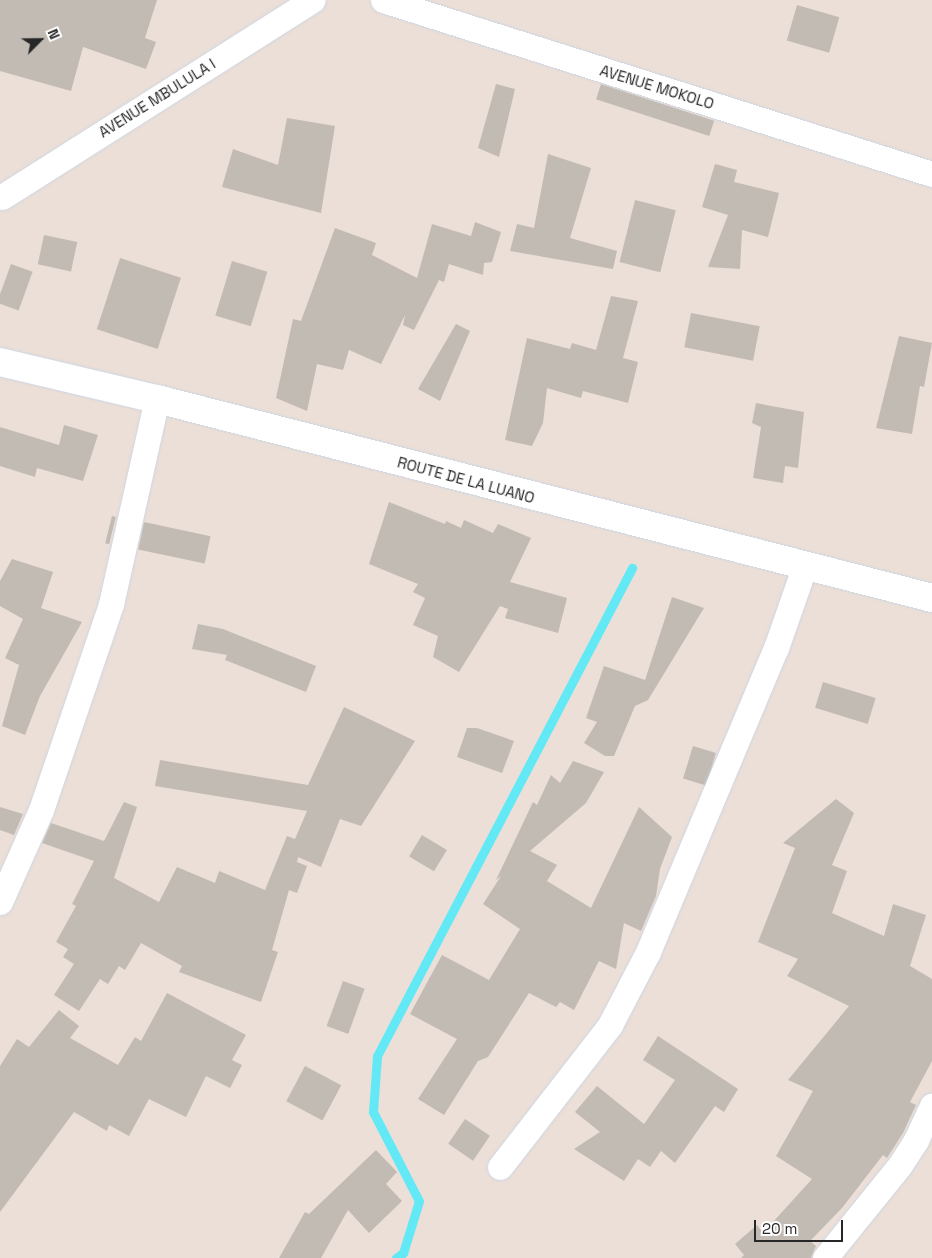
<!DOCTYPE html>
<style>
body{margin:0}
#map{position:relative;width:932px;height:1258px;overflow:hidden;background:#ebdfd7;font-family:"Space Grotesk",sans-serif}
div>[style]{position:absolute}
.stream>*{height:9px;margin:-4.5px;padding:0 4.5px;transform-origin:4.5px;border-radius:4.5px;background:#63e9f5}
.building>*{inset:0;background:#c2bbb4;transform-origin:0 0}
.roads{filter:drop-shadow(0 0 1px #cdd5e2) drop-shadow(0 0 1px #cdd5e2)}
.street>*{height:25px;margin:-12.5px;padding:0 12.5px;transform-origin:12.5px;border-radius:12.5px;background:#fff}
.secondary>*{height:28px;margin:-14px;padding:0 14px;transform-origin:14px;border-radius:14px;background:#fff}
span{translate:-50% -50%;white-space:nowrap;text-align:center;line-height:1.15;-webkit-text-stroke:4px #fff;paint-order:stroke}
.street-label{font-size:15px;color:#272727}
.north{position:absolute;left:15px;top:15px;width:50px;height:50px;-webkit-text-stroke:4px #fff;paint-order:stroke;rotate:67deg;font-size:14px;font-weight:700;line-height:20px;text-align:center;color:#272727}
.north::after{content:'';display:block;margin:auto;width:18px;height:22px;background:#272727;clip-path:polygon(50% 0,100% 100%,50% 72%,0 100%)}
.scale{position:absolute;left:754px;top:1220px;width:89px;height:22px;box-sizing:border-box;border:2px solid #272727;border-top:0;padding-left:6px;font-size:15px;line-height:18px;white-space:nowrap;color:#272727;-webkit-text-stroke:4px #fff;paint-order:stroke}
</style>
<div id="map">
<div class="stream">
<i style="left:396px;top:1258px;width:9px;rotate:-36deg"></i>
<i style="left:403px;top:1253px;width:54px;rotate:-72.9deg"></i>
<i style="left:419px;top:1201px;width:100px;rotate:-117.3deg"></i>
<i style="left:373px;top:1112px;width:56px;rotate:-85.9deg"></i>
<i style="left:377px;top:1056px;width:551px;rotate:-62.41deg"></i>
</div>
<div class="building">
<i style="clip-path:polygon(0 0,157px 0,145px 38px,156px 42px,146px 69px,83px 47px,71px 91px,0 71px)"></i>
<i style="left:797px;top:5px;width:44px;height:37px;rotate:16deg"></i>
<i style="clip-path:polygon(496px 84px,515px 89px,499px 157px,478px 148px)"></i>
<i style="left:601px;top:84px;width:119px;height:16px;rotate:18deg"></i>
<i style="clip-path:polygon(287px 118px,335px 126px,321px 213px,222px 187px,233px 149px,278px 165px)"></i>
<i style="clip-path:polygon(548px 154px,591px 168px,570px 238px,617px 251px,613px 269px,510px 251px,517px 224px,534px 228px)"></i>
<i style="clip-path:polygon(715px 164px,737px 170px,734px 182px,779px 193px,768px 237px,742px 230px,740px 269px,708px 267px,728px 215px,702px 207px)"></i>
<i style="left:635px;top:200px;width:42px;height:64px;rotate:14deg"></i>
<i style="clip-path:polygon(475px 222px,501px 232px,492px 262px,484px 263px,483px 275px,449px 264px,444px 282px,439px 280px,414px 330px,403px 325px,405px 315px,381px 364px,349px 350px,343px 370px,317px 364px,307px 411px,276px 398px,293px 319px,301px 321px,335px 228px,376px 243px,372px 255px,417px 278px,432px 224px,471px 236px)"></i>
<i style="left:44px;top:235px;width:34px;height:30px;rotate:12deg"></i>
<i style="left:120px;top:258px;width:64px;height:75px;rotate:18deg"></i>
<i style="left:232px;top:261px;width:37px;height:57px;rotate:17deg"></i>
<i style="left:11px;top:264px;width:23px;height:41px;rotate:20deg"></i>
<i style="clip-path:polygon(611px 296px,638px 301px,623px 358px,638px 362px,628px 403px,583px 391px,581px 398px,547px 388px,543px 423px,532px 446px,505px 440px,527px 338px,570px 349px,572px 343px,596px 350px)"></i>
<i style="left:691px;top:313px;width:70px;height:35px;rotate:11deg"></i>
<i style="clip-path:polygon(456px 324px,470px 331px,440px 401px,418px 389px)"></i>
<i style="clip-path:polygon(899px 336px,932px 343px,924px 387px,920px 386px,912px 434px,876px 428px)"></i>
<i style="clip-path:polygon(756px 403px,804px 412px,798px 468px,785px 466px,783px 483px,753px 478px,761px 427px,752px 423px)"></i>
<i style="clip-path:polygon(64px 425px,98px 435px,83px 481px,37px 468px,35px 477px,0 466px,0 427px,59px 445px)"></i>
<i style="clip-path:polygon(389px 502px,445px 524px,446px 521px,461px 528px,464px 520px,493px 533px,498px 524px,531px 538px,510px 582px,567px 598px,558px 633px,505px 618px,508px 609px,500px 606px,459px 672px,433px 657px,438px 636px,413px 625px,425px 598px,413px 592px,418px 584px,369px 564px)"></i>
<i style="left:112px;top:516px;width:4px;height:28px;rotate:14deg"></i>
<i style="left:144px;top:522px;width:68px;height:28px;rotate:12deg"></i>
<i style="clip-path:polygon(12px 559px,53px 572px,41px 608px,82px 622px,40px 696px,25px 735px,2px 726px,19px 665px,5px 658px,23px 619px,0 606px,0 581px)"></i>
<i style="clip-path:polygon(672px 597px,704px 608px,648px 700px,635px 706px,614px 756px,605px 756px,584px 743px,597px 722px,586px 718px,604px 666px,645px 680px)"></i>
<i style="clip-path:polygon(198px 624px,223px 629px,316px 666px,306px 692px,225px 660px,227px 655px,192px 649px)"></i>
<i style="left:823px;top:682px;width:55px;height:27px;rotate:17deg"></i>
<i style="clip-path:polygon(344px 707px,415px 741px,361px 826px,340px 819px,321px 867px,298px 857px,297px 862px,307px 866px,297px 893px,289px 890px,272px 950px,278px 952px,261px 1002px,179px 972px,182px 966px,141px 943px,125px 970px,119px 966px,108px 984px,100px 979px,79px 1011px,54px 995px,74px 964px,63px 957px,68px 949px,56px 942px,76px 906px,72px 904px,94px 861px,42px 843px,51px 823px,104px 841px,124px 802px,137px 807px,114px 878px,159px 902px,177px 867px,215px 883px,219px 871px,265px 890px,287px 836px,295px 839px,307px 811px,155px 786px,160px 760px,308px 785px)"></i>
<i style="clip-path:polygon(467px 728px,477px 728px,514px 741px,502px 773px,457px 757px)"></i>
<i style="left:693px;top:746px;width:24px;height:34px;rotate:17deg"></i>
<i style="clip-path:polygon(573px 761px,604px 772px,586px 803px,530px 851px,557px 865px,547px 881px,591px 908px,639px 807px,672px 837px,660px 869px,656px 896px,641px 931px,624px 923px,616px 969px,599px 961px,574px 1010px,560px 1002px,556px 1007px,529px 993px,488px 1057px,478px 1061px,444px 1115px,418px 1099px,457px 1039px,410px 1014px,442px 955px,489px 980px,520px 929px,483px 904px,501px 876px,496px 880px,533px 802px,537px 805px,551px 775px,560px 783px)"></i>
<i style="clip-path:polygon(836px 799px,854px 813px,832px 865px,847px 871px,832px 913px,884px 936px,893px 904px,926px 915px,910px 966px,932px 979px,932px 1061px,910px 1102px,916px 1105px,903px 1133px,887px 1158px,883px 1155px,842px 1208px,810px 1241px,816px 1246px,811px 1258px,741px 1258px,744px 1255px,735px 1244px,757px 1225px,763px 1233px,812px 1179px,776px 1156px,813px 1091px,788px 1080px,849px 1006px,787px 976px,798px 959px,758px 942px,795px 848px,783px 843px)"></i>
<i style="clip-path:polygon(0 807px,23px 814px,14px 835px,0 830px)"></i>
<i style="left:422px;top:835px;width:29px;height:25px;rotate:31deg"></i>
<i style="left:343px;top:981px;width:23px;height:48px;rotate:20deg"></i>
<i style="clip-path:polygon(167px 993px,246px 1035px,232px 1060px,242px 1065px,230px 1088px,206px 1076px,186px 1117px,149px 1099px,129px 1136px,109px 1125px,107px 1131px,74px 1112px,0 1212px,0 1066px,17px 1039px,29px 1047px,59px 1010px,79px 1026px,70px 1038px,118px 1065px,135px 1037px,141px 1041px)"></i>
<i style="clip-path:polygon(658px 1036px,738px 1089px,724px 1112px,715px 1106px,675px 1163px,661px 1151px,650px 1167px,638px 1159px,624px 1181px,574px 1149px,600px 1132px,575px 1112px,597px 1086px,644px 1124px,675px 1080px,643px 1060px)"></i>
<i style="left:305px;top:1066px;width:41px;height:40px;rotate:28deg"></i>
<i style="left:465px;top:1119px;width:30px;height:30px;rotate:34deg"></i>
<i style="clip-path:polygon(376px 1150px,397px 1172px,386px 1184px,402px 1201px,369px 1233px,348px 1210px,321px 1258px,279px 1258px,305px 1212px,309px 1214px)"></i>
</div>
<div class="roads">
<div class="street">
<i style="left:383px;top:0;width:576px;rotate:17.59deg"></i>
<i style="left:2px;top:197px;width:368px;rotate:-32.4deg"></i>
<i style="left:0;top:902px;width:101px;rotate:-66deg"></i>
<i style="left:41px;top:810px;width:218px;rotate:-71.2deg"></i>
<i style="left:111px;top:604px;width:210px;rotate:-77.4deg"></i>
<i style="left:500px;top:1167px;width:180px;rotate:-52.2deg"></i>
<i style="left:610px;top:1025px;width:82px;rotate:-62.5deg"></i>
<i style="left:648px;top:952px;width:330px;rotate:-67.2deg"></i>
<i style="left:776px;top:648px;width:85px;rotate:-70.7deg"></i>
<i style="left:825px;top:1258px;width:119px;rotate:-51.1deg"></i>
<i style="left:900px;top:1165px;width:30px;rotate:-57deg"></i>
<i style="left:916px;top:1140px;width:38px;rotate:-65deg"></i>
</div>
<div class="secondary">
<i style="left:0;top:362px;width:161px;rotate:13.3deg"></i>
<i style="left:157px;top:399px;width:800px;rotate:14.4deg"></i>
</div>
</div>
<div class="street-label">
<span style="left:657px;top:87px;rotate:17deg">AVENUE MOKOLO</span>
<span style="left:157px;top:98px;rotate:-32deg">AVENUE MBULULA I</span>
<span style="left:466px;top:480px;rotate:15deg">ROUTE DE LA LUANO</span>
</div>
<div class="north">N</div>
<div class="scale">20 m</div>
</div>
